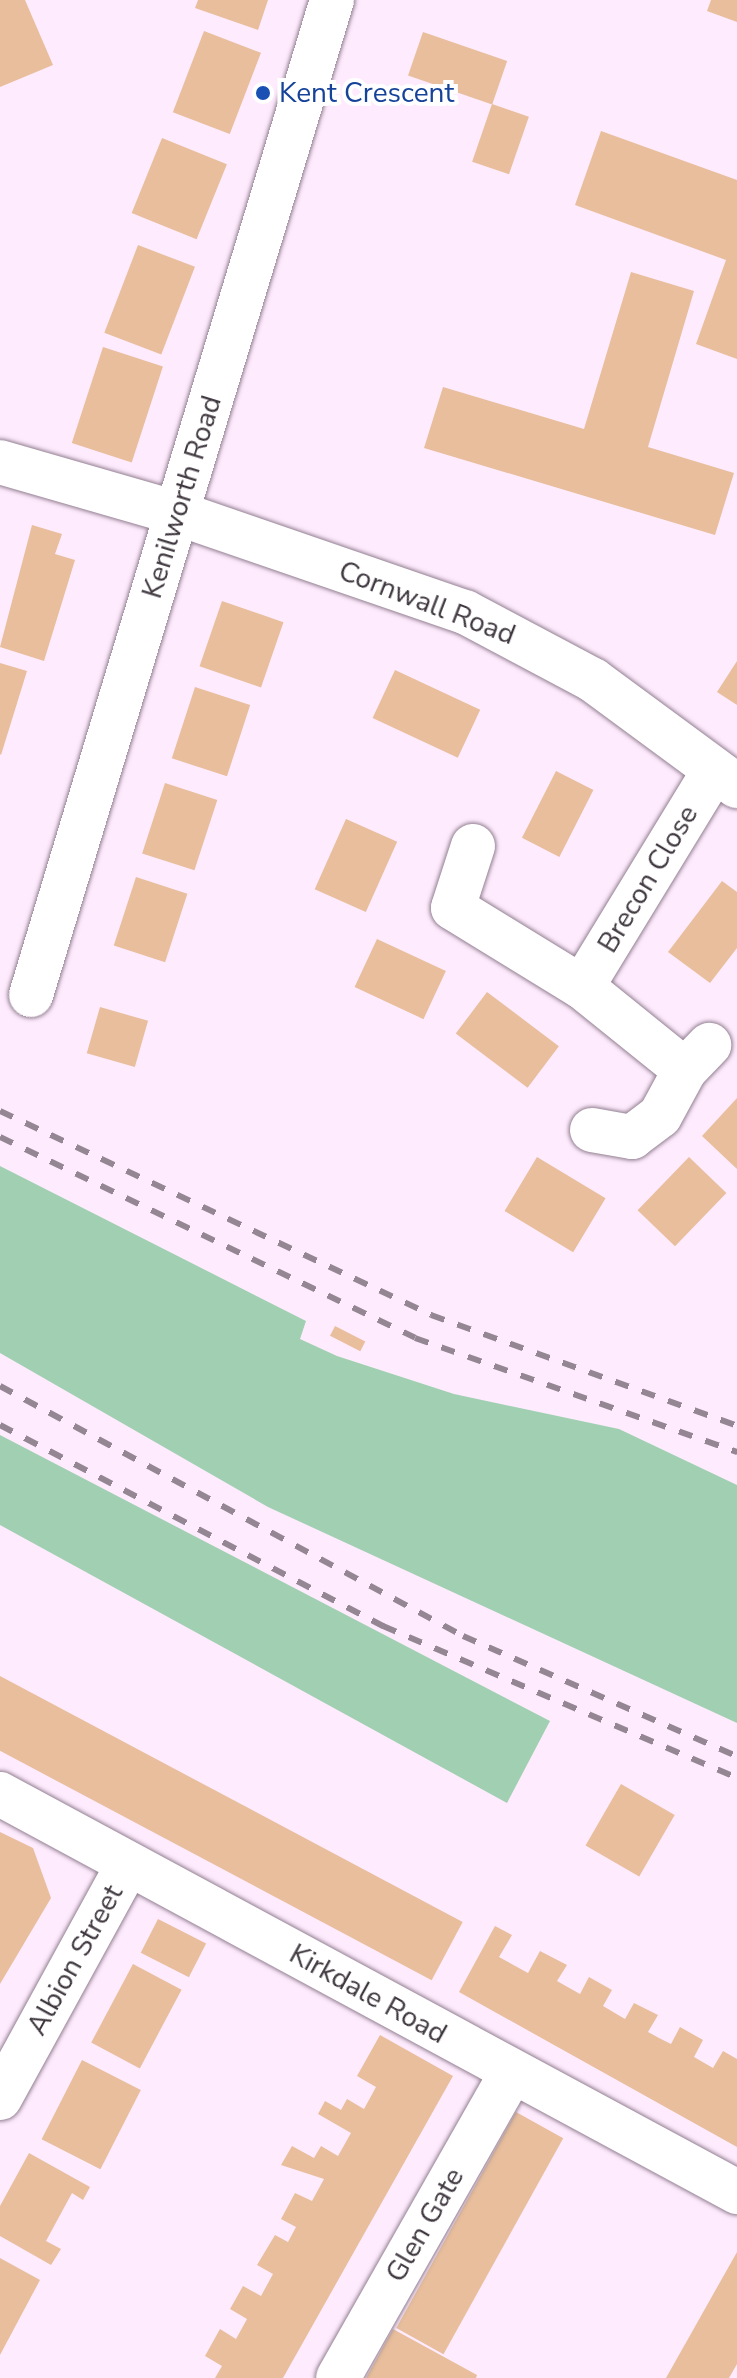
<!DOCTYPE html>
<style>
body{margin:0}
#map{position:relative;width:737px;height:2378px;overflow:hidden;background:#ffebfe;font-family:"Nunito Sans",sans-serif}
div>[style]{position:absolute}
.forest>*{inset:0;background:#a0d0b1}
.building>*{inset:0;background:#e8be9c;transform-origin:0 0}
.roads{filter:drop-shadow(0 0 2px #928091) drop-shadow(0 0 2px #928091)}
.minor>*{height:44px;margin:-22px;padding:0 22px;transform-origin:22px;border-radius:22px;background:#fff}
.rail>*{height:6px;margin-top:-3px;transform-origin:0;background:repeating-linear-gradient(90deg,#948793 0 14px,transparent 0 28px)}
.dots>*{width:22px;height:22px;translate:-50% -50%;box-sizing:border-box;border:4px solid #fff;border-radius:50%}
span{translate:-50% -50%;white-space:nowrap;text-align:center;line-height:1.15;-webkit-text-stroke:8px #fff;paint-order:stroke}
.transit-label{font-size:28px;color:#164399}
.left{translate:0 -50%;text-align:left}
.street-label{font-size:28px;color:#3e373e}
</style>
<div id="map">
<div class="forest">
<i style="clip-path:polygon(0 1166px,306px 1321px,300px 1339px,337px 1356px,454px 1394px,619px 1429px,737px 1485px,737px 1723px,268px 1507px,0 1353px)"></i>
<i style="clip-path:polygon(0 1435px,550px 1721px,507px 1803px,0 1525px)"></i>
</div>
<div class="building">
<i style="clip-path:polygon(0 0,25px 0,53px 65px,0 87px)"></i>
<i style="clip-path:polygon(198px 0,268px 0,258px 30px,195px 8px)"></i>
<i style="clip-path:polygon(711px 0,737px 0,737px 22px,707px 11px)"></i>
<i style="left:204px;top:31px;width:61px;height:87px;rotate:21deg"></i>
<i style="left:423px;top:32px;width:89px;height:46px;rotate:19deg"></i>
<i style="left:492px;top:104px;width:39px;height:61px;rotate:19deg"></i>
<i style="clip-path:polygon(601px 131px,737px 180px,737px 359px,696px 344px,726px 260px,575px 205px)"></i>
<i style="left:162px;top:138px;width:70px;height:81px;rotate:22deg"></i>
<i style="left:138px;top:245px;width:61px;height:94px;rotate:21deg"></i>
<i style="clip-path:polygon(631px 272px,694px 291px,648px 447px,734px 473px,715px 535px,424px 448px,443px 387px,584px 429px)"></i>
<i style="left:103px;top:347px;width:63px;height:101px;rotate:18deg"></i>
<i style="clip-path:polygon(32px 525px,62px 534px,55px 554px,75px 560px,44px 661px,0 647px)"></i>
<i style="left:222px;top:601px;width:65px;height:69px;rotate:19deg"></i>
<i style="clip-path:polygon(737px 661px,737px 705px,717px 692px)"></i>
<i style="clip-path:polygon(0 663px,27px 671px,1px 755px,0 754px)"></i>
<i style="left:395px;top:670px;width:94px;height:53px;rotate:25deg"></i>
<i style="left:195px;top:687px;width:58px;height:75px;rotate:18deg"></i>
<i style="left:556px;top:771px;width:42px;height:75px;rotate:27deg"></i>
<i style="left:165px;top:783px;width:55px;height:74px;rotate:18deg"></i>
<i style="left:346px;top:819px;width:56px;height:77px;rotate:24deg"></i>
<i style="left:136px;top:877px;width:54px;height:72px;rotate:18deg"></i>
<i style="clip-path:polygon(722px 881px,737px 892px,737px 948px,710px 983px,668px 952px)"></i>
<i style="left:377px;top:939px;width:76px;height:53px;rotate:25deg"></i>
<i style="left:487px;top:992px;width:90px;height:52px;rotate:37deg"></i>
<i style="left:100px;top:1007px;width:50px;height:48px;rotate:16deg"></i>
<i style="clip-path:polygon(737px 1098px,737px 1169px,702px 1136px)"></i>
<i style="left:537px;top:1157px;width:80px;height:63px;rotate:31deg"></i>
<i style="left:689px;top:1157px;width:52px;height:74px;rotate:44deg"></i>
<i style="left:335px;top:1326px;width:34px;height:11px;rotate:27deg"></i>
<i style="left:0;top:1676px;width:524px;height:66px;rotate:28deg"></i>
<i style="left:621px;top:1784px;width:62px;height:71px;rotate:30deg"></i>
<i style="clip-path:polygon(0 1832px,33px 1848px,51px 1898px,0 1984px)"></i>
<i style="left:158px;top:1919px;width:54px;height:38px;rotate:27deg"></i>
<i style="clip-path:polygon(495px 1926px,512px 1935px,499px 1957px,528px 1973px,540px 1951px,567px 1965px,557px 1981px,580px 1994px,589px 1977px,612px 1990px,603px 2006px,625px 2019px,634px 2003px,658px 2015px,648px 2032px,659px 2038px,671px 2044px,680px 2027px,703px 2040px,694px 2057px,713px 2068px,723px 2051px,737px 2059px,737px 2147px,459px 1992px)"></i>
<i style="left:133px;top:1964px;width:55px;height:89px;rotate:28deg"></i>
<i style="clip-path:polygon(380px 2035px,453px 2076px,283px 2378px,215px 2378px,222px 2366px,205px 2356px,220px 2329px,236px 2339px,247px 2319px,230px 2309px,243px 2286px,261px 2296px,273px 2274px,257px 2265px,275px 2235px,288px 2242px,296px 2227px,281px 2219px,295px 2193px,312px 2201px,324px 2179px,281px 2165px,292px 2146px,314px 2158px,321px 2146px,338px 2156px,351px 2133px,318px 2114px,325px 2101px,341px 2110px,347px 2099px,364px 2109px,376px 2087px,357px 2076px)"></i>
<i style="left:82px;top:2060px;width:66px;height:89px;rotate:27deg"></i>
<i style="left:516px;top:2112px;width:54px;height:247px;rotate:29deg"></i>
<i style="clip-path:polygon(29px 2153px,90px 2187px,83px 2200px,72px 2193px,46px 2241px,61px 2249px,51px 2265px,0 2236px,0 2206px)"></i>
<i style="clip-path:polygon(737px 2252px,737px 2364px,729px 2378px,666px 2378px)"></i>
<i style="clip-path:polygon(0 2258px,40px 2280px,0 2355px)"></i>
<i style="clip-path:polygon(393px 2329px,477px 2375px,476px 2378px,366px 2378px)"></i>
</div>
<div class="roads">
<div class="minor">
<i style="left:0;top:462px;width:184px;rotate:16.1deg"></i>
<i style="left:177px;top:513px;width:305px;rotate:19deg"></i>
<i style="left:465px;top:612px;width:145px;rotate:28deg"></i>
<i style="left:593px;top:680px;width:179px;rotate:36.4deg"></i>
<i style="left:473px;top:846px;width:65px;rotate:107.9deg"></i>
<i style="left:453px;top:908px;width:151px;rotate:31.5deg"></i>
<i style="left:31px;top:995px;width:1040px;rotate:-73.17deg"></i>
<i style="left:685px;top:1070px;width:132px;rotate:-141.1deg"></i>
<i style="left:582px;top:987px;width:253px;rotate:-58.6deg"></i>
<i style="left:592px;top:1130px;width:41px;rotate:9.9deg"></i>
<i style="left:632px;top:1137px;width:35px;rotate:-37deg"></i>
<i style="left:660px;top:1116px;width:52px;rotate:-61.5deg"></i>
<i style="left:685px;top:1070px;width:35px;rotate:-46deg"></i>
<i style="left:0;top:1794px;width:838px;rotate:28.37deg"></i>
<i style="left:0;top:2098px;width:267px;rotate:-61.3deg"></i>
<i style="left:338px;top:2378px;width:352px;rotate:-60.4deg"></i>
</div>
</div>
<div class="rail">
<i style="left:0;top:1111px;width:477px;rotate:25.3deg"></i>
<i style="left:431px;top:1315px;width:326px;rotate:19.9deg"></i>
<i style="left:0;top:1137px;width:461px;rotate:25.8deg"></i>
<i style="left:415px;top:1338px;width:342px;rotate:19.5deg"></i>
<i style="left:0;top:1386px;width:526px;rotate:28.37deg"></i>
<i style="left:463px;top:1636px;width:299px;rotate:23.7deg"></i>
<i style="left:0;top:1425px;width:433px;rotate:27.7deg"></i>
<i style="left:383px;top:1626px;width:385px;rotate:23.2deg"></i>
</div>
<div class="dots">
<i style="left:263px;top:93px;background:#1a4fb4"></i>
</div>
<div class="transit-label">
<span class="left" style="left:279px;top:93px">Kent Crescent</span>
</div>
<div class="street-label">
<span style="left:182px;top:497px;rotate:-73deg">Kenilworth Road</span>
<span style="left:427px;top:603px;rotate:21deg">Cornwall Road</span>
<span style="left:648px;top:879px;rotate:-59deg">Brecon Close</span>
<span style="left:75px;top:1960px;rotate:-61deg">Albion Street</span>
<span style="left:368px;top:1994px;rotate:29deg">Kirkdale Road</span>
<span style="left:425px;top:2225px;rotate:-60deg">Glen Gate</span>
</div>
</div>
